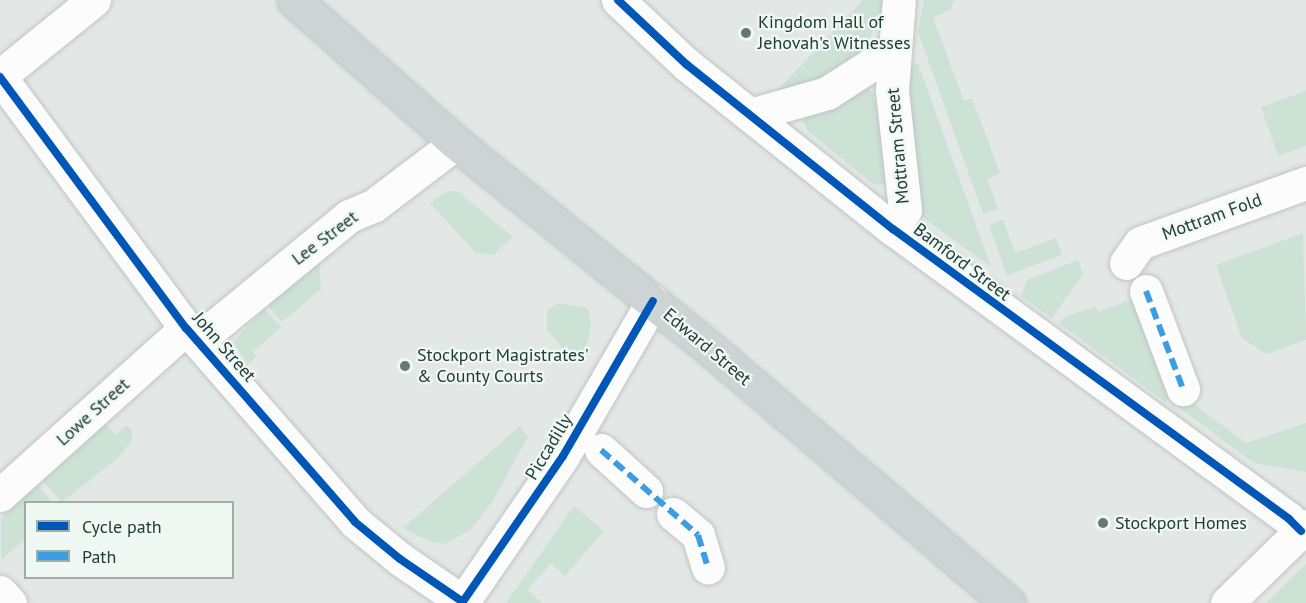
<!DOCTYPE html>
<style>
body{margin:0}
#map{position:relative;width:1306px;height:603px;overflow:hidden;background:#e3e8e6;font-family:"PT Sans",sans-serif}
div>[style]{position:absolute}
.green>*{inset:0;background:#cbe2d4}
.roads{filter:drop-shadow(0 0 2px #c0c5c3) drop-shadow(0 0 2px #c0c5c3)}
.minor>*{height:33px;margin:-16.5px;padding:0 16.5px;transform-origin:16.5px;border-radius:16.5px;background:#fbfcfb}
.major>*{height:33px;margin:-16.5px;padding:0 16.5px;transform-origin:16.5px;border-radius:16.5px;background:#cdd4d3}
.quiet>*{height:6px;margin-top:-3px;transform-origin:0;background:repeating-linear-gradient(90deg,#3c9ee2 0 12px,transparent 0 18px)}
.cycleway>*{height:8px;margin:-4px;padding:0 4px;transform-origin:4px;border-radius:4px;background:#0057b8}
.dots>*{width:16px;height:16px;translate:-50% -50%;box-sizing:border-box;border:3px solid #f0f8f4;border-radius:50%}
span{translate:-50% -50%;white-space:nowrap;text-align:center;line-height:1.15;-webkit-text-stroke:4.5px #f0f8f4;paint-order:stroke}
.poi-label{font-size:18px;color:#203c36}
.left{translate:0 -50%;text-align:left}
.street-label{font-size:18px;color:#203c36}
.legend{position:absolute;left:24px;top:501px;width:210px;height:78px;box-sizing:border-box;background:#f0f8f4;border:2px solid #9dada8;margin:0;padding:8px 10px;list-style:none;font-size:18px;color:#203c36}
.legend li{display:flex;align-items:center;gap:12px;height:30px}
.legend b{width:30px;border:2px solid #9dada8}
</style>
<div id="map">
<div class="green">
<i style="clip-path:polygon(863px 0,883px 0,883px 5px,868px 43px,856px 57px,842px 71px,775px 93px)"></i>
<i style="clip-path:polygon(924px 0,955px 0,950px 10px,933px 17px,964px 101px,972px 98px,1000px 173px,987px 179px,998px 209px,983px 214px,918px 32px)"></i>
<i style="clip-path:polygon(918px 63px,991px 267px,922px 217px,908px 106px,907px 68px)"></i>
<i style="clip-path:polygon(866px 86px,874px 94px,888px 183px,874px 185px,808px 131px,801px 116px)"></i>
<i style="clip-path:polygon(1306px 91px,1306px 146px,1278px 156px,1261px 107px)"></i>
<i style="clip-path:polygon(447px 191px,458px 191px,513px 237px,493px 255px,476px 253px,430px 203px)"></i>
<i style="clip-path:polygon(1003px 220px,1015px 253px,1056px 238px,1062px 255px,1007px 275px,989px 225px)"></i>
<i style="clip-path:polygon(1303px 233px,1306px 340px,1266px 354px,1242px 338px,1216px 265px)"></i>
<i style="clip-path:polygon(319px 260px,321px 289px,282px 322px,268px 306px)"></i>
<i style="clip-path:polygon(1078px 260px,1083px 274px,1052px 318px,1021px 296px,1027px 280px)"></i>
<i style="clip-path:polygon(1139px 297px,1174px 389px,1165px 402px,1059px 323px,1064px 317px,1096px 306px,1098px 312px)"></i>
<i style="clip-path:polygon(558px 303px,588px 308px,591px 323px,588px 341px,576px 364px,547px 330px,547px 311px)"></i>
<i style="clip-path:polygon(264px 309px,281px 327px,253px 352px,256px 357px,248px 364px,233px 342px)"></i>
<i style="clip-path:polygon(1185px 397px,1246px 443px,1306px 423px,1306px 472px,1254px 463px,1178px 407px)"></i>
<i style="clip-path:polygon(106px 424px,115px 435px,127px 425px,132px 431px,132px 440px,118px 458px,62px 502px,43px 481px)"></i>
<i style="clip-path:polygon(520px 426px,528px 437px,492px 502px,471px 529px,446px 544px,428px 541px,403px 528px)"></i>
<i style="clip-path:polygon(37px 485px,52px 502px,26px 502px,25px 539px,1px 560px,1px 518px)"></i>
<i style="clip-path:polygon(574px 506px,604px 531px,565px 576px,551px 563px,528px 590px,542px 603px,506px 603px)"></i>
<i style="clip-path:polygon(1306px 564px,1306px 603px,1266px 603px)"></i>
</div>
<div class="roads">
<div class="minor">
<i style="left:618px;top:0;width:93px;rotate:43.3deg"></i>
<i style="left:686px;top:64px;width:265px;rotate:38.6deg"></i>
<i style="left:893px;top:229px;width:491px;rotate:36.2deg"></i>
<i style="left:1289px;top:519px;width:17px;rotate:45deg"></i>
<i style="left:0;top:76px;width:121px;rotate:-39deg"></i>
<i style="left:0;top:77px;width:312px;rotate:53.5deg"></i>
<i style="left:186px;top:328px;width:257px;rotate:48.9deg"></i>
<i style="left:355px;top:522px;width:58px;rotate:39.4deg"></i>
<i style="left:400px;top:559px;width:76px;rotate:34.3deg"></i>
<i style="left:750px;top:115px;width:80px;rotate:-15.9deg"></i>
<i style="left:827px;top:93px;width:59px;rotate:-32.6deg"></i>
<i style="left:877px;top:61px;width:15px;rotate:-4deg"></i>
<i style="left:893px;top:229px;width:22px;rotate:-58deg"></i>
<i style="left:905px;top:210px;width:121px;rotate:-96.2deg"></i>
<i style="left:892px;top:90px;width:90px;rotate:-85.6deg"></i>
<i style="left:1126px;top:263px;width:24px;rotate:-55deg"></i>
<i style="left:1140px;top:243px;width:177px;rotate:-19.9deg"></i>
<i style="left:1146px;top:291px;width:105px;rotate:69.3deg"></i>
<i style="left:198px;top:340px;width:195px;rotate:-39.4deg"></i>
<i style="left:349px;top:216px;width:26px;rotate:-23deg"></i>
<i style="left:373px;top:206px;width:104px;rotate:-37.2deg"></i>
<i style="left:601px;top:450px;width:61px;rotate:42.3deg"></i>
<i style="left:0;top:495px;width:250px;rotate:-41.9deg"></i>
<i style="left:673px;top:514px;width:33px;rotate:40deg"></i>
<i style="left:698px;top:535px;width:34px;rotate:73deg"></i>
<i style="left:0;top:592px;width:15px;rotate:48deg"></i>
<i style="left:462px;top:603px;width:178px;rotate:-55.5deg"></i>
<i style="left:563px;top:456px;width:179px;rotate:-59.9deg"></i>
<i style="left:1227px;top:603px;width:110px;rotate:-44.3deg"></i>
</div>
<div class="major">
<i style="left:294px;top:0;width:216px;rotate:41.4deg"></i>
<i style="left:456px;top:143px;width:332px;rotate:39deg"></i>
<i style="left:714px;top:352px;width:387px;rotate:40.5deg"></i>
</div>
</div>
<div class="quiet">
<i style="left:1146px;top:291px;width:105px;rotate:69.3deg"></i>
<i style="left:601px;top:450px;width:129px;rotate:41.2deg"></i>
<i style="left:698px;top:535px;width:34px;rotate:73deg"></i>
</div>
<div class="cycleway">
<i style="left:618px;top:0;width:93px;rotate:43.3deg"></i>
<i style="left:686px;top:64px;width:265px;rotate:38.6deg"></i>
<i style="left:893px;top:229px;width:491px;rotate:36.2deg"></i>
<i style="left:1289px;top:519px;width:17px;rotate:45deg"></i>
<i style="left:0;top:77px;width:312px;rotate:53.5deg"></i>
<i style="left:186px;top:328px;width:257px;rotate:48.9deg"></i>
<i style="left:355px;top:522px;width:58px;rotate:39.4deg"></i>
<i style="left:400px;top:559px;width:76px;rotate:34.3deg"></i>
<i style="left:462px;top:603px;width:178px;rotate:-55.5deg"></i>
<i style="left:563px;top:456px;width:179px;rotate:-59.9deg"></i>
</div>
<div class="dots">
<i style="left:746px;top:33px;background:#647874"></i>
<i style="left:405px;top:366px;background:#647874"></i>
<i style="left:1103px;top:523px;background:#647874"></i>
</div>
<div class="poi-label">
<span class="left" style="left:758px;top:33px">Kingdom Hall of<br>Jehovah's Witnesses</span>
<span class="left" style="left:417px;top:366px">Stockport Magistrates'<br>&amp; County Courts</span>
<span class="left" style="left:1115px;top:523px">Stockport Homes</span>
</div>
<div class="street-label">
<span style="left:898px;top:146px;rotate:-95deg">Mottram Street</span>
<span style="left:1212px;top:217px;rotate:-20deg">Mottram Fold</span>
<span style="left:325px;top:238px;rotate:-37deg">Lee Street</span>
<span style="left:962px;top:262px;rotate:37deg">Bamford Street</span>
<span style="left:224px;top:347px;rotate:49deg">John Street</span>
<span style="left:707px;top:347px;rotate:40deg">Edward Street</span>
<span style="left:93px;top:412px;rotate:-42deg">Lowe Street</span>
<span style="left:549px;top:447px;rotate:-59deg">Piccadilly</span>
</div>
<ul class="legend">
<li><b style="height:8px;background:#0057b8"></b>Cycle path</li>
<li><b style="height:8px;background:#3c9ee2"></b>Path</li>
</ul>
</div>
